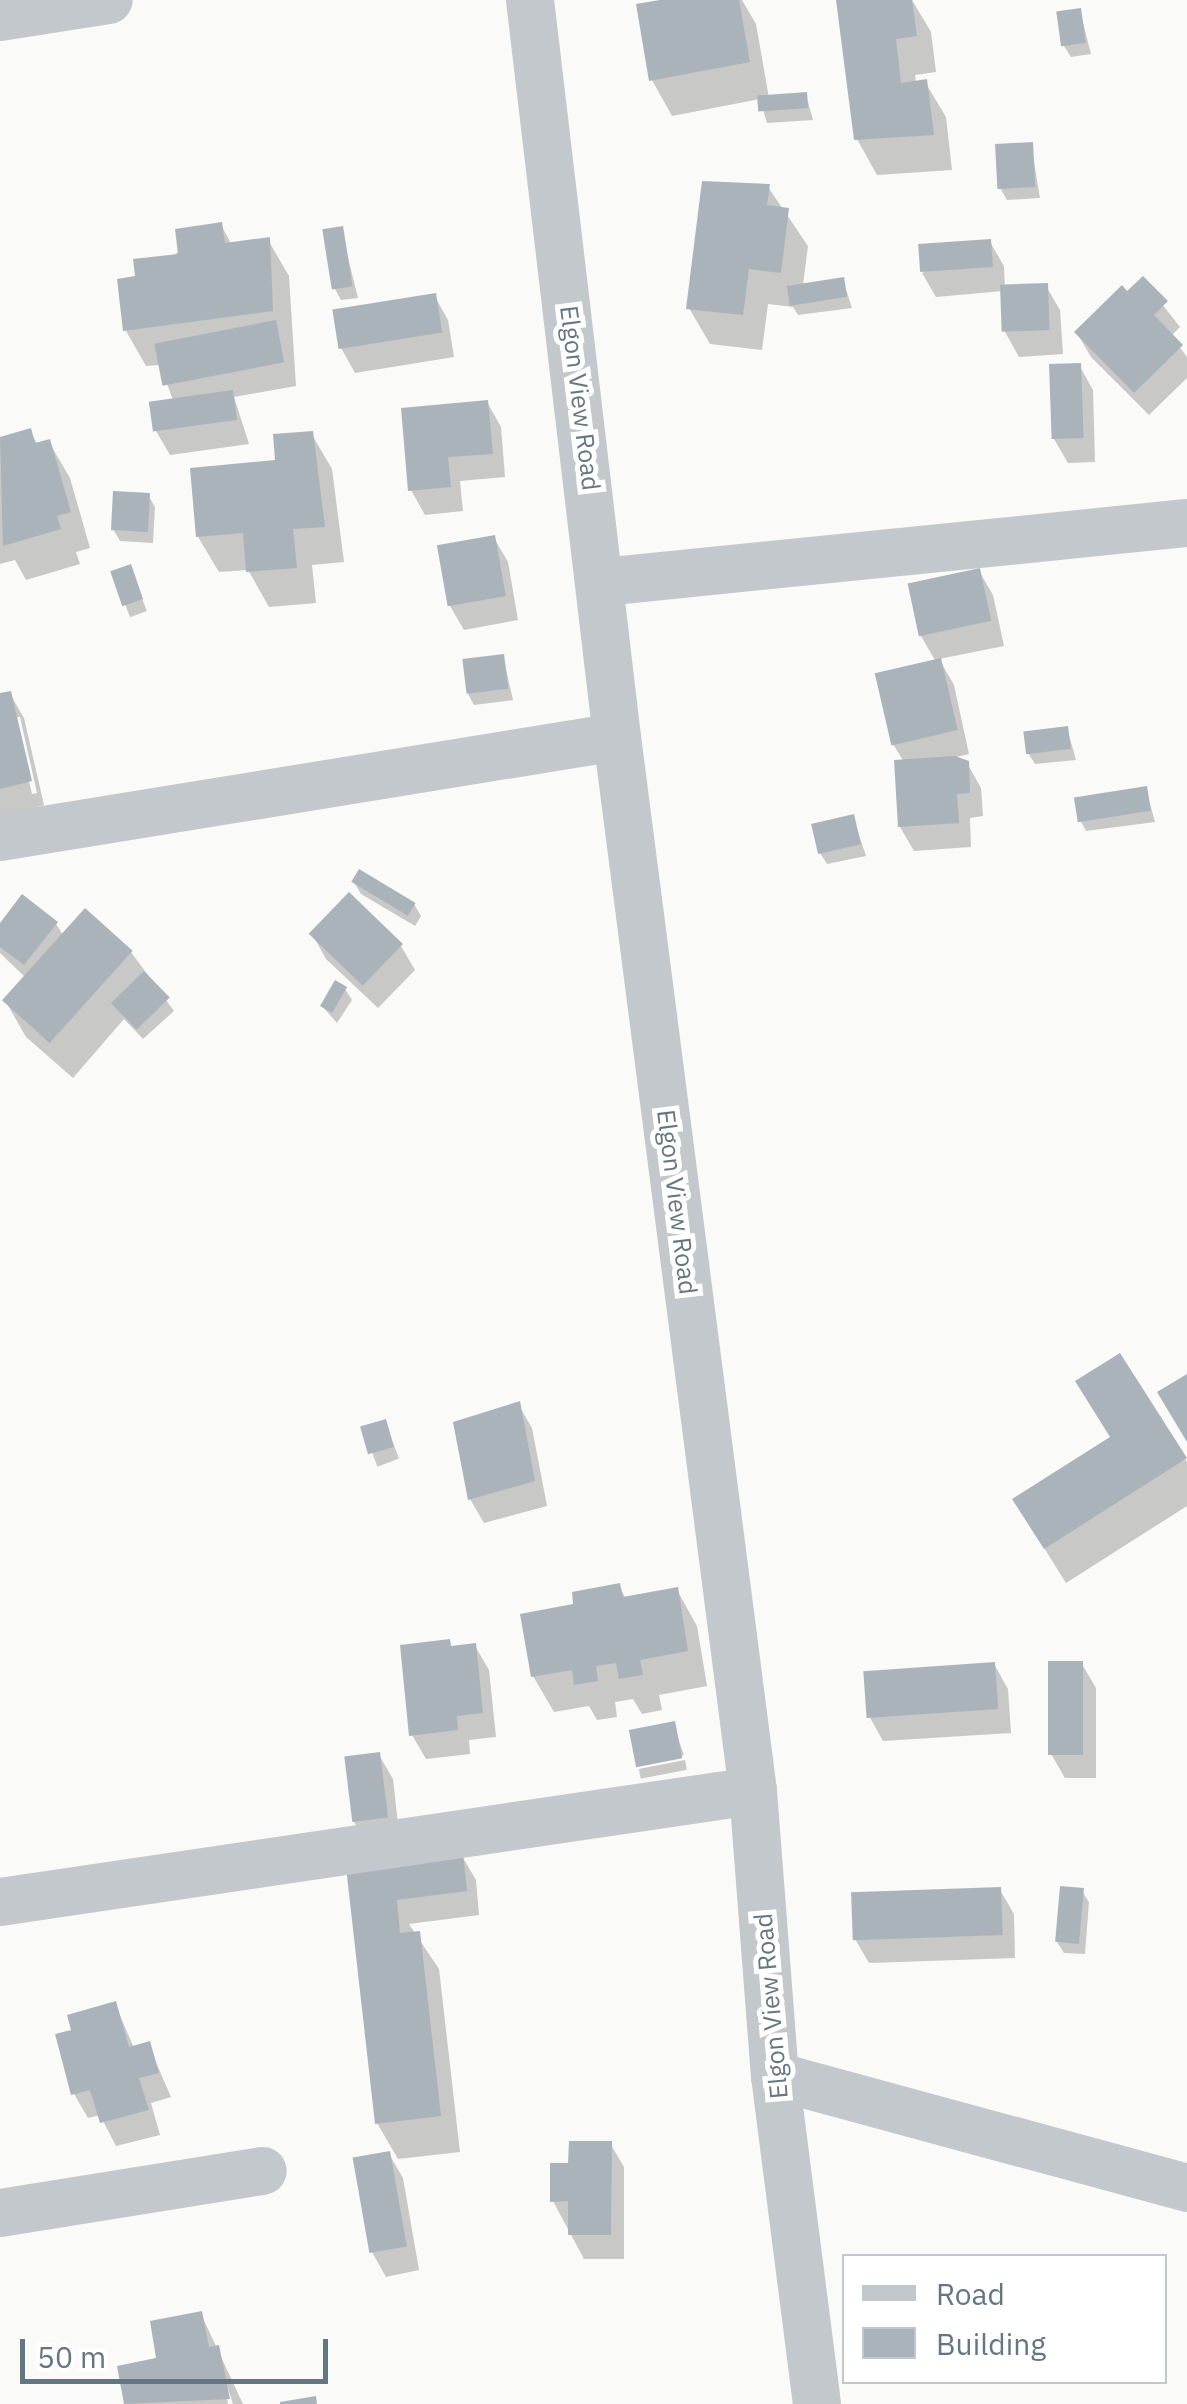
<!DOCTYPE html>
<style>
body{margin:0}
#map{position:relative;width:1187px;height:2404px;overflow:hidden;background:#fafaf8;font-family:"IBM Plex Sans",sans-serif}
div>[style]{position:absolute}
.shadow>*{inset:0;background:#0003;transform-origin:0 0}
.building>*{inset:0;background:#aab3b9;transform-origin:0 0}
.street>*{height:48px;margin:-24px;padding:0 24px;transform-origin:24px;border-radius:24px;background:#c3c8cc}
span{translate:-50% -50%;white-space:nowrap;text-align:center;line-height:1.15;-webkit-text-stroke:10px #fff;paint-order:stroke}
.street-label{font-size:25px;color:#657683}
.legend{position:absolute;left:842px;top:2254px;width:325px;height:130px;box-sizing:border-box;background:#fff;border:2px solid #c1c8cd;margin:0;padding:12px 18px;list-style:none;font-size:30px;color:#657683}
.legend li{display:flex;align-items:center;gap:20px;height:50px}
.legend b{width:50px;border:2px solid #c1c8cd}
.scale{position:absolute;left:20px;top:2339px;width:308px;height:45px;box-sizing:border-box;border:5px solid #657683;border-top:0;padding-left:12px;font-size:30px;line-height:35px;white-space:nowrap;color:#657683;-webkit-text-stroke:8px #fff;paint-order:stroke}
</style>
<div id="map">
<div class="shadow">
<i style="clip-path:polygon(673px 0,742px 0,756px 24px,769px 98px,806px 95px,813px 120px,767px 123px,760px 99px,672px 116px,652px 80px)"></i>
<i style="clip-path:polygon(839px 0,912px 0,931px 32px,936px 72px,915px 75px,916px 83px,925px 82px,946px 117px,952px 170px,877px 175px,857px 139px)"></i>
<i style="clip-path:polygon(1080px 11px,1091px 54px,1071px 57px,1064px 46px)"></i>
<i style="clip-path:polygon(1031px 144px,1040px 198px,1007px 200px,1000px 188px)"></i>
<i style="clip-path:polygon(768px 187px,808px 246px,803px 285px,843px 280px,852px 308px,798px 315px,793px 307px,768px 304px,762px 350px,710px 344px,689px 308px)"></i>
<i style="clip-path:polygon(221px 225px,232px 245px,268px 240px,289px 276px,296px 386px,234px 397px,249px 444px,170px 455px,156px 431px,173px 400px,160px 365px,146px 366px,126px 331px,137px 278px)"></i>
<i style="clip-path:polygon(341px 229px,358px 298px,341px 300px,335px 289px)"></i>
<i style="clip-path:polygon(990px 242px,1004px 266px,1005px 288px,1046px 286px,1060px 310px,1063px 354px,1019px 357px,1005px 332px,1003px 291px,936px 297px,922px 273px)"></i>
<i style="clip-path:polygon(1143px 280px,1180px 327px,1171px 336px,1187px 357px,1187px 378px,1149px 415px,1091px 357px,1077px 333px)"></i>
<i style="clip-path:polygon(434px 295px,448px 320px,454px 357px,355px 373px,341px 348px)"></i>
<i style="clip-path:polygon(1079px 365px,1093px 390px,1095px 462px,1068px 463px,1054px 439px)"></i>
<i style="clip-path:polygon(487px 402px,501px 427px,505px 477px,460px 481px,463px 511px,425px 515px,411px 490px)"></i>
<i style="clip-path:polygon(30px 431px,38px 445px,49px 442px,70px 478px,90px 548px,76px 552px,80px 564px,26px 580px,15px 560px,0 564px,0 440px)"></i>
<i style="clip-path:polygon(311px 433px,332px 469px,344px 562px,312px 565px,316px 603px,269px 607px,248px 570px,219px 572px,198px 537px)"></i>
<i style="clip-path:polygon(148px 495px,155px 507px,153px 543px,120px 541px,113px 529px)"></i>
<i style="clip-path:polygon(494px 538px,508px 562px,518px 620px,464px 630px,450px 606px)"></i>
<i style="left:130px;top:567px;width:47px;height:18px;rotate:69deg"></i>
<i style="clip-path:polygon(979px 571px,993px 595px,1004px 646px,939px 659px,954px 685px,969px 754px,953px 758px,967px 763px,981px 788px,983px 816px,970px 818px,971px 847px,914px 851px,900px 827px,904px 762px,893px 744px,936px 662px,921px 636px)"></i>
<i style="clip-path:polygon(503px 656px,513px 700px,474px 705px,468px 694px)"></i>
<i style="clip-path:polygon(evenodd,10px 694px,24px 718px,44px 805px,0 816px,0 696px,10px 694px,14px 717px,20px 717px,37px 793px,32px 794px,14px 717px)"></i>
<i style="clip-path:polygon(1067px 728px,1076px 760px,1035px 764px,1028px 753px)"></i>
<i style="clip-path:polygon(1146px 789px,1155px 822px,1086px 831px,1080px 820px)"></i>
<i style="clip-path:polygon(853px 817px,866px 856px,827px 864px,820px 853px)"></i>
<i style="clip-path:polygon(354px 882px,414px 904px,421px 916px,415px 926px,361px 894px)"></i>
<i style="clip-path:polygon(56px 924px,64px 936px,131px 952px,174px 1011px,143px 1039px,124px 1019px,73px 1078px,26px 1037px,6px 1002px,26px 978px,0 953px,0 927px)"></i>
<i style="clip-path:polygon(312px 934px,401px 946px,415px 970px,378px 1008px,326px 959px)"></i>
<i style="clip-path:polygon(345px 989px,352px 1000px,337px 1023px,321px 1005px)"></i>
<i style="clip-path:polygon(1119px 1356px,1187px 1462px,1187px 1506px,1066px 1583px,1036px 1535px,1112px 1439px)"></i>
<i style="clip-path:polygon(518px 1404px,532px 1428px,547px 1506px,484px 1523px,470px 1499px)"></i>
<i style="left:385px;top:1422px;width:39px;height:23px;rotate:69deg"></i>
<i style="clip-path:polygon(619px 1586px,626px 1599px,677px 1590px,697px 1626px,707px 1686px,659px 1695px,662px 1710px,642px 1714px,633px 1699px,615px 1702px,617px 1717px,597px 1720px,589px 1706px,554px 1712px,533px 1676px,576px 1606px)"></i>
<i style="clip-path:polygon(475px 1646px,489px 1670px,496px 1737px,469px 1740px,470px 1754px,426px 1759px,412px 1735px)"></i>
<i style="clip-path:polygon(994px 1664px,1008px 1689px,1011px 1733px,883px 1741px,869px 1716px)"></i>
<i style="clip-path:polygon(1082px 1664px,1096px 1688px,1096px 1778px,1065px 1778px,1051px 1754px)"></i>
<i style="clip-path:polygon(673px 1724px,684px 1755px,638px 1765px)"></i>
<i style="clip-path:polygon(379px 1755px,393px 1779px,400px 1842px,368px 1847px,354px 1822px)"></i>
<i style="left:685px;top:1760px;width:10px;height:47px;rotate:79deg"></i>
<i style="clip-path:polygon(462px 1856px,476px 1880px,479px 1915px,409px 1924px,439px 1969px,460px 2152px,398px 2159px,377px 2123px,349px 1869px)"></i>
<i style="clip-path:polygon(1000px 1890px,1014px 1914px,1015px 1958px,869px 1963px,855px 1939px)"></i>
<i style="clip-path:polygon(1082px 1891px,1089px 1902px,1085px 1954px,1064px 1953px,1057px 1942px)"></i>
<i style="clip-path:polygon(115px 2004px,134px 2048px,148px 2044px,171px 2097px,151px 2103px,160px 2135px,116px 2146px,100px 2115px,88px 2118px,74px 2094px,75px 2032px)"></i>
<i style="clip-path:polygon(610px 2143px,624px 2167px,624px 2259px,584px 2259px,553px 2201px,571px 2166px)"></i>
<i style="clip-path:polygon(389px 2154px,403px 2178px,419px 2270px,386px 2277px,372px 2252px)"></i>
<i style="clip-path:polygon(201px 2314px,243px 2404px,233px 2404px,221px 2367px,228px 2404px,127px 2404px,120px 2367px,159px 2360px)"></i>
</div>
<div class="building">
<i style="clip-path:polygon(660px 0,739px 0,750px 62px,649px 81px,636px 4px)"></i>
<i style="clip-path:polygon(836px 0,912px 0,917px 36px,896px 39px,901px 83px,927px 79px,934px 135px,854px 140px)"></i>
<i style="left:1081px;top:8px;width:35px;height:25px;rotate:82deg"></i>
<i style="left:807px;top:92px;width:16px;height:50px;rotate:86deg"></i>
<i style="left:1033px;top:142px;width:45px;height:38px;rotate:87deg"></i>
<i style="clip-path:polygon(702px 181px,770px 184px,767px 205px,789px 208px,781px 273px,749px 269px,743px 315px,686px 309px)"></i>
<i style="clip-path:polygon(222px 222px,225px 243px,270px 237px,273px 311px,123px 331px,117px 279px,135px 276px,133px 259px,178px 254px,175px 229px)"></i>
<i style="left:343px;top:226px;width:61px;height:21px;rotate:81deg"></i>
<i style="left:991px;top:239px;width:28px;height:73px;rotate:86deg"></i>
<i style="clip-path:polygon(1143px 276px,1168px 301px,1154px 315px,1183px 345px,1134px 393px,1074px 332px,1122px 285px,1127px 291px)"></i>
<i style="left:844px;top:277px;width:20px;height:58px;rotate:81deg"></i>
<i style="left:1048px;top:283px;width:47px;height:48px;rotate:88deg"></i>
<i style="left:436px;top:293px;width:40px;height:105px;rotate:81deg"></i>
<i style="left:276px;top:320px;width:43px;height:124px;rotate:79deg"></i>
<i style="left:1081px;top:363px;width:75px;height:32px;rotate:88deg"></i>
<i style="left:233px;top:390px;width:30px;height:85px;rotate:82deg"></i>
<i style="clip-path:polygon(488px 400px,493px 454px,448px 457px,451px 487px,408px 491px,401px 408px)"></i>
<i style="clip-path:polygon(31px 428px,35px 443px,50px 439px,71px 512px,57px 516px,61px 529px,3px 546px,0 437px)"></i>
<i style="clip-path:polygon(313px 431px,325px 527px,293px 529px,297px 568px,246px 572px,243px 533px,196px 537px,190px 468px,275px 460px,273px 434px)"></i>
<i style="left:113px;top:491px;width:37px;height:39px;rotate:3deg"></i>
<i style="left:495px;top:535px;width:62px;height:59px;rotate:80deg"></i>
<i style="left:131px;top:564px;width:37px;height:22px;rotate:71deg"></i>
<i style="left:980px;top:568px;width:54px;height:74px;rotate:78deg"></i>
<i style="left:504px;top:654px;width:35px;height:42px;rotate:83deg"></i>
<i style="left:941px;top:658px;width:74px;height:68px;rotate:77deg"></i>
<i style="clip-path:polygon(11px 691px,32px 781px,0 789px,0 693px)"></i>
<i style="left:1068px;top:726px;width:23px;height:45px;rotate:83deg"></i>
<i style="clip-path:polygon(955px 756px,969px 761px,970px 793px,957px 794px,959px 823px,898px 827px,894px 760px)"></i>
<i style="left:1147px;top:786px;width:25px;height:74px;rotate:81deg"></i>
<i style="left:854px;top:814px;width:31px;height:44px;rotate:77deg"></i>
<i style="left:359px;top:869px;width:66px;height:15px;rotate:31deg"></i>
<i style="left:349px;top:892px;width:75px;height:58px;rotate:44deg"></i>
<i style="clip-path:polygon(22px 894px,58px 922px,24px 965px,0 947px,0 923px)"></i>
<i style="left:85px;top:908px;width:64px;height:124px;rotate:42deg"></i>
<i style="left:144px;top:971px;width:37px;height:46px;rotate:46deg"></i>
<i style="left:335px;top:980px;width:14px;height:30px;rotate:30deg"></i>
<i style="clip-path:polygon(1120px 1353px,1187px 1458px,1044px 1549px,1012px 1499px,1110px 1437px,1075px 1381px)"></i>
<i style="clip-path:polygon(1187px 1374px,1187px 1442px,1157px 1392px)"></i>
<i style="clip-path:polygon(520px 1401px,535px 1481px,468px 1500px,453px 1422px)"></i>
<i style="left:386px;top:1419px;width:29px;height:27px;rotate:74deg"></i>
<i style="clip-path:polygon(620px 1583px,623px 1597px,678px 1587px,688px 1651px,640px 1660px,643px 1675px,619px 1679px,616px 1663px,596px 1666px,598px 1681px,574px 1685px,572px 1670px,531px 1677px,520px 1614px,573px 1604px,572px 1592px)"></i>
<i style="clip-path:polygon(450px 1639px,451px 1646px,476px 1643px,483px 1713px,457px 1716px,458px 1730px,409px 1736px,400px 1645px)"></i>
<i style="left:1048px;top:1661px;width:35px;height:94px"></i>
<i style="left:995px;top:1662px;width:47px;height:132px;rotate:86deg"></i>
<i style="left:675px;top:1721px;width:38px;height:47px;rotate:79deg"></i>
<i style="left:380px;top:1752px;width:66px;height:36px;rotate:83deg"></i>
<i style="clip-path:polygon(463px 1853px,467px 1891px,397px 1900px,400px 1933px,420px 1931px,441px 2116px,375px 2124px,346px 1867px)"></i>
<i style="left:1060px;top:1886px;width:24px;height:56px;rotate:5deg"></i>
<i style="left:1001px;top:1887px;width:48px;height:150px;rotate:88deg"></i>
<i style="clip-path:polygon(116px 2001px,129px 2047px,150px 2041px,159px 2073px,139px 2078px,149px 2110px,100px 2123px,90px 2090px,71px 2095px,55px 2034px,71px 2030px,67px 2015px)"></i>
<i style="clip-path:polygon(569px 2141px,612px 2141px,611px 2235px,568px 2235px,568px 2201px,550px 2202px,550px 2163px,568px 2163px)"></i>
<i style="left:390px;top:2151px;width:97px;height:38px;rotate:80deg"></i>
<i style="clip-path:polygon(202px 2311px,209px 2347px,219px 2345px,230px 2399px,124px 2404px,117px 2366px,156px 2358px,150px 2321px)"></i>
<i style="clip-path:polygon(316px 2396px,317px 2404px,280px 2404px,280px 2402px)"></i>
</div>
<div class="street">
<i style="left:530px;top:0;width:742px;rotate:83.27deg"></i>
<i style="left:617px;top:737px;width:1063px;rotate:82.65deg"></i>
<i style="left:753px;top:1791px;width:286px;rotate:85.6deg"></i>
<i style="left:775px;top:2076px;width:331px;rotate:82.7deg"></i>
<i style="left:0;top:17px;width:110px;rotate:-8.9deg"></i>
<i style="left:603px;top:582px;width:587px;rotate:-5.77deg"></i>
<i style="left:0;top:837px;width:625px;rotate:-9.21deg"></i>
<i style="left:0;top:1902px;width:761px;rotate:-8.39deg"></i>
<i style="left:775px;top:2076px;width:427px;rotate:15.2deg"></i>
<i style="left:0;top:2213px;width:266px;rotate:-9.1deg"></i>
</div>
<div class="street-label">
<span style="left:580px;top:398px;rotate:83deg">Elgon View Road</span>
<span style="left:677px;top:1202px;rotate:83deg">Elgon View Road</span>
<span style="left:771px;top:2006px;rotate:-95deg">Elgon View Road</span>
</div>
<ul class="legend">
<li><b style="height:12px;background:#c3c8cc"></b>Road</li>
<li><b style="height:28px;background:#aab3b9"></b>Building</li>
</ul>
<div class="scale">50 m</div>
</div>
